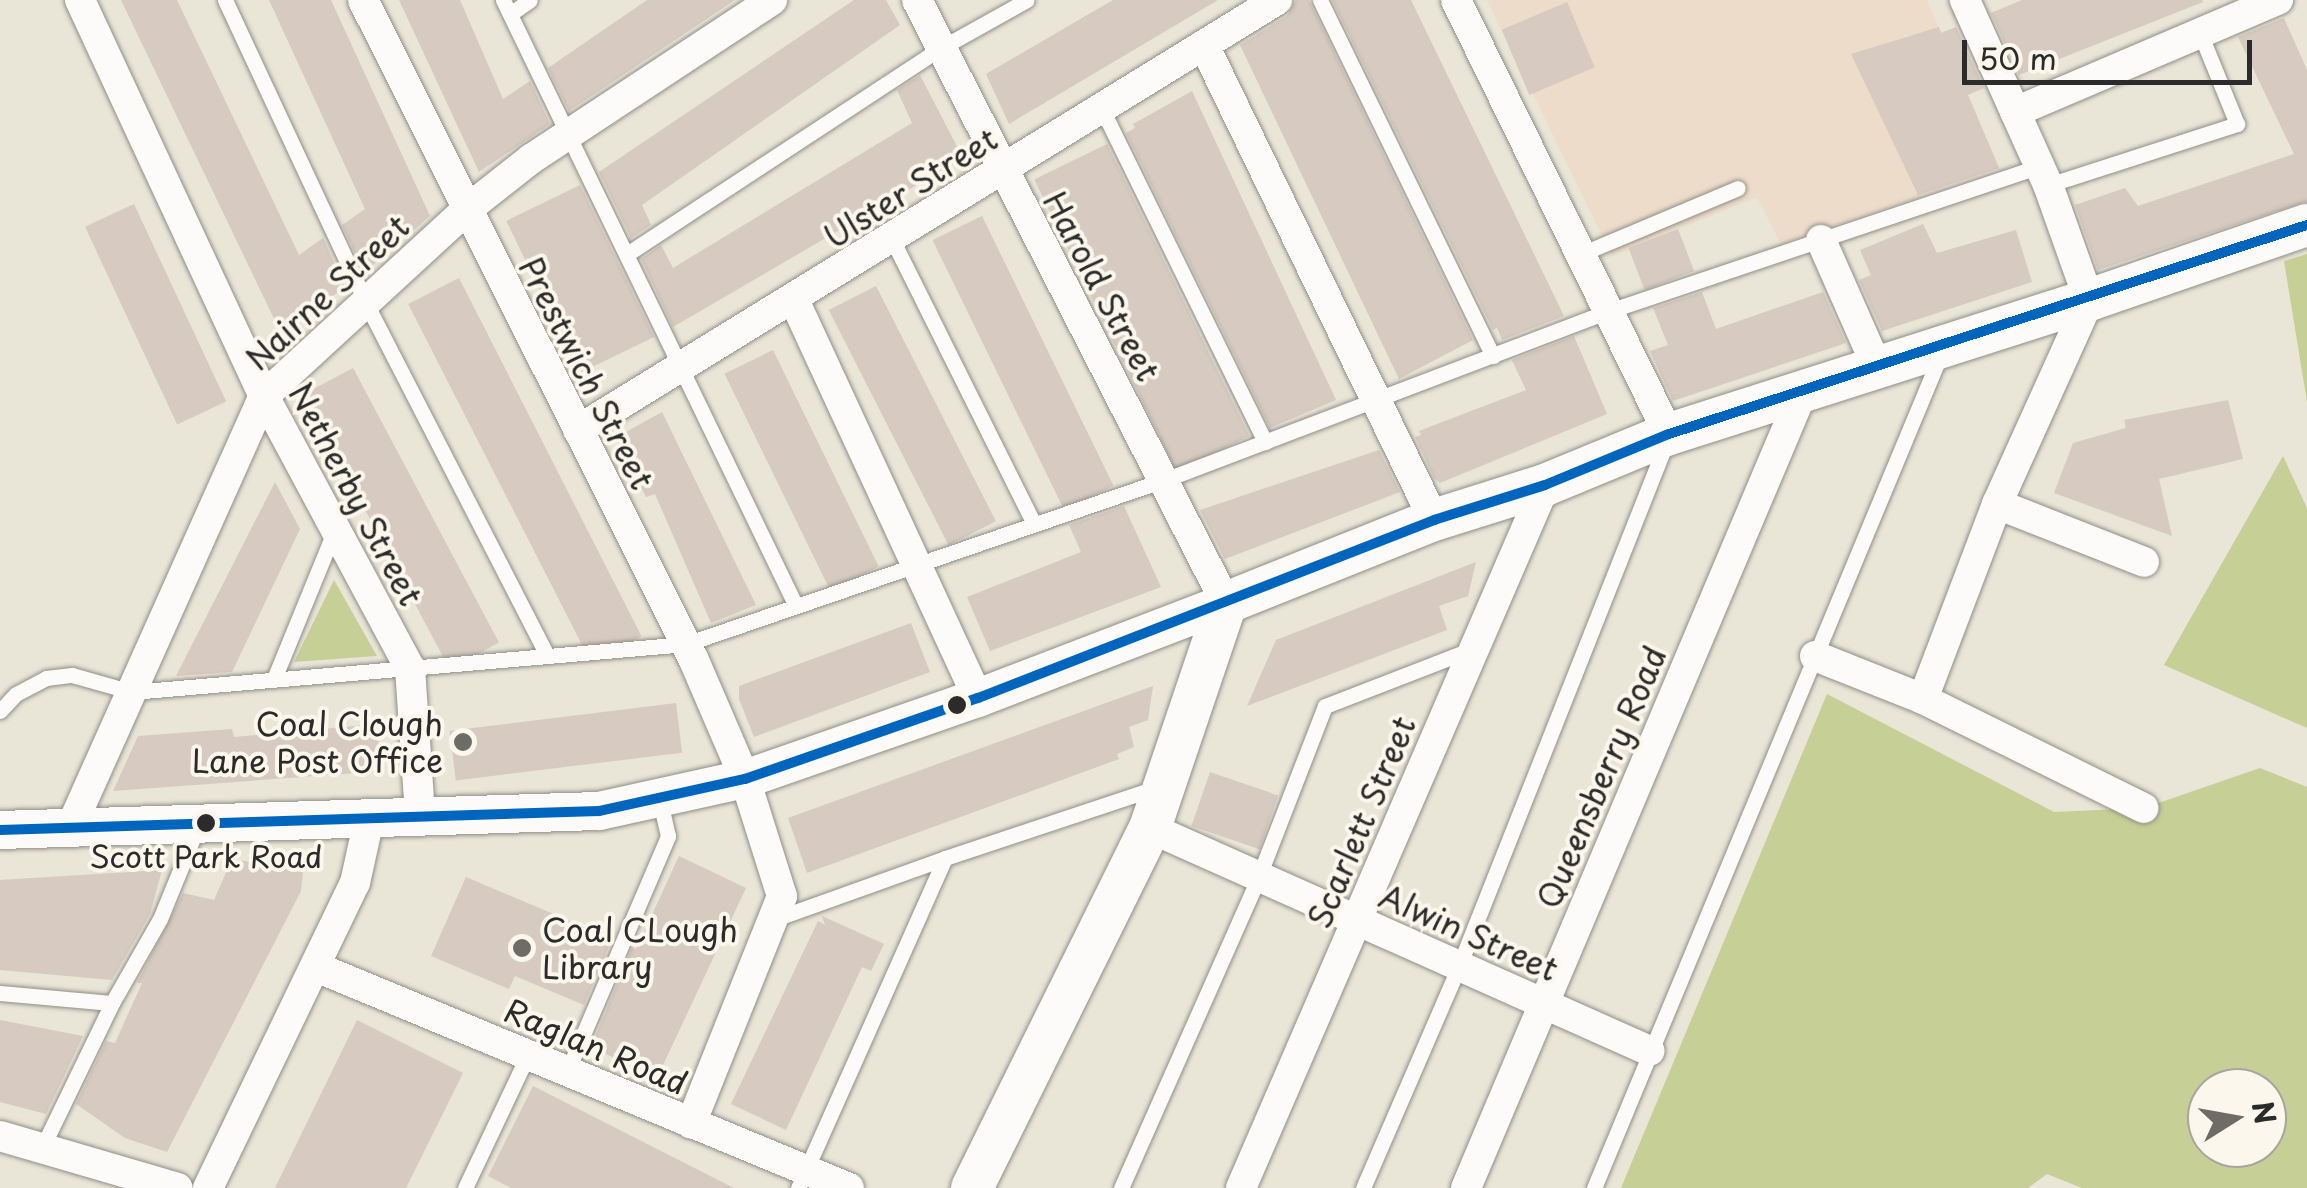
<!DOCTYPE html>
<style>
body{margin:0}
#map{position:relative;width:2307px;height:1188px;overflow:hidden;background:#e9e5d7;font-family:"Playpen Sans",sans-serif}
div>[style]{position:absolute}
.built>*{inset:0;background:#eddcc9}
.green>*{inset:0;background:#c6cf96}
.building>*{inset:0;background:#d7cac0;transform-origin:0 0}
.roads{filter:drop-shadow(0 0 2px #908e87) drop-shadow(0 0 2px #908e87)}
.service>*{height:15px;margin:-7.5px;padding:0 7.5px;transform-origin:7.5px;border-radius:7.5px;background:#fcfbf9}
.minor>*{height:30px;margin:-15px;padding:0 15px;transform-origin:15px;border-radius:15px;background:#fcfbf9}
.tertiary>*{height:38px;margin:-19px;padding:0 19px;transform-origin:19px;border-radius:19px;background:#fcfbf9}
.secondary>*{height:42px;margin:-21px;padding:0 21px;transform-origin:21px;border-radius:21px;background:#fcfbf9}
.bus-1>*{height:10px;margin:-5px;padding:0 5px;transform-origin:5px;border-radius:5px;background:#0065bd}
.dots>*{width:28px;height:28px;translate:-50% -50%;box-sizing:border-box;border:5px solid #fbf7ec;border-radius:50%}
span{translate:-50% -50%;white-space:nowrap;text-align:center;line-height:1.15;-webkit-text-stroke:8px #fbf7ec;paint-order:stroke}
.bus-label{font-size:30px;color:#2b2b2b}
.street-label{font-size:32px;color:#2b2b2b}
.poi-label{font-size:32px;color:#2b2b2b}
.right{translate:-100% -50%;text-align:right}
.left{translate:0 -50%;text-align:left}
.north{position:absolute;left:2187px;top:1068px;width:100px;height:100px;box-sizing:border-box;background:#fbf7ec;border:2px solid #a8a59f;border-radius:50%;rotate:79deg;font-size:28px;font-weight:700;line-height:40px;text-align:center;color:#2b2b2b}
.north::after{content:'';display:block;margin:auto;width:35px;height:45px;background:#6e6c67;clip-path:polygon(50% 0,100% 100%,50% 72%,0 100%)}
.scale{position:absolute;left:1962px;top:40px;width:290px;height:45px;box-sizing:border-box;border:5px solid #2b2b2b;border-top:0;padding-left:12px;font-size:30px;line-height:35px;white-space:nowrap;color:#2b2b2b;-webkit-text-stroke:8px #fbf7ec;paint-order:stroke}
</style>
<div id="map">
<div class="built">
<i style="clip-path:polygon(1487px 0,1927px 0,2000px 169px,1781px 244px,1757px 197px,1612px 256px)"></i>
</div>
<div class="green">
<i style="clip-path:polygon(2307px 254px,2307px 402px,2284px 261px)"></i>
<i style="clip-path:polygon(2283px 456px,2307px 508px,2307px 728px,2164px 665px)"></i>
<i style="clip-path:polygon(334px 580px,377px 656px,294px 662px)"></i>
<i style="clip-path:polygon(evenodd,1827px 694px,2054px 812px,2144px 808px,2260px 768px,2307px 787px,2307px 1188px,2082px 1188px,2047px 1174px,2028px 1188px,1621px 1188px,1827px 694px,2207px 1088px,2267px 1088px,2267px 1148px,2207px 1148px,2207px 1088px)"></i>
</div>
<div class="building">
<i style="clip-path:polygon(121px 0,177px 0,299px 255px,323px 238px,346px 288px,278px 327px)"></i>
<i style="clip-path:polygon(269px 0,331px 0,430px 216px,364px 273px,342px 225px,365px 209px)"></i>
<i style="clip-path:polygon(399px 0,460px 0,503px 99px,530px 81px,550px 124px,479px 172px)"></i>
<i style="clip-path:polygon(647px 0,735px 0,569px 111px,548px 68px)"></i>
<i style="clip-path:polygon(854px 0,886px 0,900px 25px,642px 205px,651px 225px,631px 238px,599px 172px)"></i>
<i style="clip-path:polygon(1113px 0,1218px 0,1009px 124px,986px 74px)"></i>
<i style="clip-path:polygon(1296px 0,1309px 0,1473px 340px,1399px 379px,1240px 45px,1287px 16px)"></i>
<i style="clip-path:polygon(1332px 0,1411px 0,1564px 316px,1502px 340px,1497px 328px,1493px 330px)"></i>
<i style="clip-path:polygon(2022px 0,2202px 0,2203px 2px,2019px 75px,1991px 13px)"></i>
<i style="left:1567px;top:2px;width:71px;height:71px;rotate:67deg"></i>
<i style="clip-path:polygon(2284px 18px,2307px 70px,2307px 201px,2098px 270px,2075px 205px,2125px 188px,2138px 206px,2294px 154px,2238px 37px)"></i>
<i style="clip-path:polygon(1939px 27px,1941px 33px,1956px 27px,1984px 88px,1968px 95px,1999px 168px,1918px 195px,1851px 54px)"></i>
<i style="clip-path:polygon(920px 75px,963px 158px,673px 327px,641px 259px,661px 245px,673px 268px,912px 123px,897px 90px)"></i>
<i style="clip-path:polygon(1192px 91px,1336px 400px,1270px 428px,1126px 133px,1135px 128px,1133px 124px)"></i>
<i style="left:1107px;top:144px;width:325px;height:81px;rotate:64deg"></i>
<i style="left:580px;top:185px;width:169px;height:82px;rotate:64deg"></i>
<i style="left:134px;top:204px;width:218px;height:54px;rotate:65deg"></i>
<i style="left:982px;top:216px;width:300px;height:55px;rotate:64deg"></i>
<i style="clip-path:polygon(1923px 224px,1937px 253px,2016px 230px,2032px 282px,1882px 331px,1859px 280px,1871px 275px,1860px 250px)"></i>
<i style="left:1678px;top:229px;width:45px;height:53px;rotate:69deg"></i>
<i style="left:459px;top:278px;width:402px;height:57px;rotate:63deg"></i>
<i style="left:876px;top:286px;width:264px;height:53px;rotate:63deg"></i>
<i style="clip-path:polygon(1702px 292px,1716px 329px,1823px 292px,1846px 343px,1673px 401px,1650px 351px,1668px 345px,1653px 308px)"></i>
<i style="clip-path:polygon(1574px 336px,1607px 414px,1440px 483px,1434px 478px,1415px 437px,1421px 435px,1419px 431px,1526px 390px,1512px 360px)"></i>
<i style="left:773px;top:350px;width:241px;height:54px;rotate:64deg"></i>
<i style="left:353px;top:368px;width:311px;height:56px;rotate:62deg"></i>
<i style="clip-path:polygon(2228px 400px,2243px 459px,2159px 479px,2172px 536px,2054px 493px,2073px 443px,2126px 428px,2124px 420px)"></i>
<i style="clip-path:polygon(662px 412px,756px 605px,711px 623px,655px 494px,646px 497px,615px 438px)"></i>
<i style="clip-path:polygon(1379px 450px,1400px 492px,1225px 559px,1200px 510px)"></i>
<i style="clip-path:polygon(275px 482px,300px 529px,232px 672px,176px 676px)"></i>
<i style="clip-path:polygon(1124px 506px,1161px 587px,990px 651px,967px 597px,1081px 552px,1069px 525px)"></i>
<i style="clip-path:polygon(1476px 562px,1468px 596px,1439px 606px,1447px 630px,1247px 706px,1276px 640px)"></i>
<i style="clip-path:polygon(911px 623px,930px 672px,754px 737px,739px 699px,739px 686px)"></i>
<i style="clip-path:polygon(1153px 686px,1148px 720px,1129px 727px,1134px 747px,1117px 754px,1119px 759px,807px 873px,788px 818px)"></i>
<i style="left:676px;top:703px;width:50px;height:228px;rotate:83deg"></i>
<i style="clip-path:polygon(376px 724px,383px 771px,113px 791px,138px 736px,232px 729px,234px 737px)"></i>
<i style="left:1210px;top:772px;width:72px;height:57px;rotate:19deg"></i>
<i style="clip-path:polygon(679px 856px,746px 888px,657px 1078px,591px 1047px,632px 948px,636px 949px)"></i>
<i style="clip-path:polygon(232px 859px,303px 871px,301px 891px,167px 1152px,125px 1138px,76px 1104px,106px 1041px,115px 1043px,142px 983px,137px 983px,183px 893px,214px 900px)"></i>
<i style="clip-path:polygon(162px 870px,150px 914px,112px 980px,0 970px,0 880px)"></i>
<i style="clip-path:polygon(466px 877px,612px 939px,584px 1005px,515px 976px,509px 989px,431px 956px)"></i>
<i style="clip-path:polygon(822px 916px,884px 944px,871px 971px,862px 967px,786px 1130px,731px 1104px,818px 921px,825px 925px)"></i>
<i style="clip-path:polygon(0 1020px,83px 1036px,46px 1114px,0 1102px)"></i>
<i style="clip-path:polygon(357px 1020px,463px 1073px,406px 1188px,275px 1188px)"></i>
<i style="clip-path:polygon(533px 1086px,734px 1188px,511px 1188px,488px 1176px)"></i>
</div>
<div class="roads">
<div class="service">
<i style="left:225px;top:0;width:334px;rotate:65deg"></i>
<i style="left:366px;top:303px;width:396px;rotate:62.8deg"></i>
<i style="left:503px;top:0;width:673px;rotate:64.2deg"></i>
<i style="left:1320px;top:0;width:396px;rotate:64.1deg"></i>
<i style="left:510px;top:14px;width:24px;rotate:-35deg"></i>
<i style="left:1102px;top:109px;width:371px;rotate:63.9deg"></i>
<i style="left:2048px;top:185px;width:199px;rotate:-17.9deg"></i>
<i style="left:2237px;top:124px;width:98px;rotate:-112.1deg"></i>
<i style="left:892px;top:239px;width:318px;rotate:63.5deg"></i>
<i style="left:627px;top:254px;width:376px;rotate:-33.3deg"></i>
<i style="left:941px;top:48px;width:98px;rotate:-29.2deg"></i>
<i style="left:1581px;top:254px;width:170px;rotate:-22.8deg"></i>
<i style="left:274px;top:679px;width:159px;rotate:-67.8deg"></i>
<i style="left:0;top:711px;width:23px;rotate:-47deg"></i>
<i style="left:16px;top:694px;width:34px;rotate:-28deg"></i>
<i style="left:46px;top:678px;width:26px;rotate:-7deg"></i>
<i style="left:72px;top:675px;width:62px;rotate:15.8deg"></i>
<i style="left:132px;top:692px;width:556px;rotate:-4.95deg"></i>
<i style="left:686px;top:644px;width:505px;rotate:-18.94deg"></i>
<i style="left:1164px;top:480px;width:476px;rotate:-20.8deg"></i>
<i style="left:1609px;top:311px;width:454px;rotate:-18.6deg"></i>
<i style="left:775px;top:919px;width:181px;rotate:-19.7deg"></i>
<i style="left:0;top:993px;width:112px;rotate:5.1deg"></i>
<i style="left:567px;top:1072px;width:257px;rotate:-66.8deg"></i>
<i style="left:668px;top:836px;width:39px;rotate:-103deg"></i>
<i style="left:42px;top:1148px;width:161px;rotate:-64.2deg"></i>
<i style="left:112px;top:1003px;width:97px;rotate:-60.3deg"></i>
<i style="left:160px;top:919px;width:100px;rotate:-67.8deg"></i>
<i style="left:465px;top:1188px;width:147px;rotate:-64.7deg"></i>
<i style="left:798px;top:1188px;width:361px;rotate:-66deg"></i>
<i style="left:945px;top:858px;width:225px;rotate:-18.4deg"></i>
<i style="left:1121px;top:1188px;width:341px;rotate:-66.1deg"></i>
<i style="left:1259px;top:876px;width:182px;rotate:-68.8deg"></i>
<i style="left:1325px;top:706px;width:158px;rotate:-21.2deg"></i>
<i style="left:1363px;top:1188px;width:242px;rotate:-66.6deg"></i>
<i style="left:1459px;top:966px;width:559px;rotate:-68.39deg"></i>
<i style="left:1594px;top:1188px;width:901px;rotate:-67.42deg"></i>
</div>
<div class="minor">
<i style="left:80px;top:0;width:437px;rotate:65.1deg"></i>
<i style="left:264px;top:396px;width:309px;rotate:61.8deg"></i>
<i style="left:410px;top:668px;width:146px;rotate:86.1deg"></i>
<i style="left:363px;top:0;width:736px;rotate:63.37deg"></i>
<i style="left:693px;top:658px;width:132px;rotate:66.7deg"></i>
<i style="left:745px;top:779px;width:123px;rotate:72.5deg"></i>
<i style="left:782px;top:896px;width:245px;rotate:111.8deg"></i>
<i style="left:917px;top:0;width:678px;rotate:62.87deg"></i>
<i style="left:1456px;top:0;width:483px;rotate:63.9deg"></i>
<i style="left:1204px;top:45px;width:528px;rotate:64.16deg"></i>
<i style="left:2015px;top:112px;width:286px;rotate:-23.1deg"></i>
<i style="left:1821px;top:240px;width:141px;rotate:66.2deg"></i>
<i style="left:794px;top:300px;width:438px;rotate:65.2deg"></i>
<i style="left:578px;top:430px;width:821px;rotate:-31.6deg"></i>
<i style="left:1997px;top:504px;width:158px;rotate:21.5deg"></i>
<i style="left:1815px;top:656px;width:116px;rotate:21.7deg"></i>
<i style="left:1923px;top:699px;width:246px;rotate:26.3deg"></i>
<i style="left:1923px;top:699px;width:209px;rotate:-69.2deg"></i>
<i style="left:1997px;top:504px;width:224px;rotate:-65.7deg"></i>
<i style="left:2089px;top:300px;width:122px;rotate:-109.6deg"></i>
<i style="left:2048px;top:185px;width:203px;rotate:-114.2deg"></i>
<i style="left:71px;top:827px;width:472px;rotate:-65.9deg"></i>
<i style="left:264px;top:396px;width:273px;rotate:-42.6deg"></i>
<i style="left:465px;top:211px;width:84px;rotate:-38.2deg"></i>
<i style="left:531px;top:159px;width:289px;rotate:-33.4deg"></i>
<i style="left:1150px;top:828px;width:547px;rotate:24.04deg"></i>
<i style="left:316px;top:967px;width:577px;rotate:22.52deg"></i>
<i style="left:0;top:1136px;width:185px;rotate:16.3deg"></i>
<i style="left:208px;top:1188px;width:339px;rotate:-64.3deg"></i>
<i style="left:355px;top:883px;width:70px;rotate:-77.6deg"></i>
<i style="left:1241px;top:1188px;width:766px;rotate:-66.61deg"></i>
<i style="left:1466px;top:1188px;width:863px;rotate:-67.09deg"></i>
</div>
<div class="tertiary">
<i style="left:0;top:830px;width:599px;rotate:-1.82deg"></i>
<i style="left:599px;top:811px;width:149px;rotate:-12.4deg"></i>
<i style="left:745px;top:779px;width:247px;rotate:-19.2deg"></i>
<i style="left:978px;top:698px;width:266px;rotate:-21deg"></i>
</div>
<div class="secondary">
<i style="left:972px;top:1188px;width:402px;rotate:-63.7deg"></i>
<i style="left:1150px;top:828px;width:237px;rotate:-71.3deg"></i>
<i style="left:1226px;top:603px;width:224px;rotate:-21.8deg"></i>
<i style="left:1434px;top:520px;width:116px;rotate:-17.5deg"></i>
<i style="left:1545px;top:485px;width:134px;rotate:-22.4deg"></i>
<i style="left:1669px;top:434px;width:441px;rotate:-17.7deg"></i>
<i style="left:2089px;top:300px;width:231px;rotate:-19deg"></i>
</div>
</div>
<div class="bus-1">
<i style="left:0;top:830px;width:599px;rotate:-1.82deg"></i>
<i style="left:599px;top:811px;width:149px;rotate:-12.4deg"></i>
<i style="left:745px;top:779px;width:247px;rotate:-19.2deg"></i>
<i style="left:978px;top:698px;width:490px;rotate:-21.3deg"></i>
<i style="left:1434px;top:520px;width:116px;rotate:-17.5deg"></i>
<i style="left:1545px;top:485px;width:134px;rotate:-22.4deg"></i>
<i style="left:1669px;top:434px;width:671px;rotate:-18.14deg"></i>
</div>
<div class="dots">
<i style="left:957px;top:705px;background:#2b2b2b"></i>
<i style="left:463px;top:742px;background:#6e6c67"></i>
<i style="left:206px;top:823px;background:#2b2b2b"></i>
<i style="left:522px;top:948px;background:#6e6c67"></i>
</div>
<div class="bus-label">
<span style="left:206px;top:856px">Scott Park Road</span>
</div>
<div class="street-label">
<span style="left:910px;top:187px;rotate:-32deg">Ulster Street</span>
<span style="left:1102px;top:286px;rotate:62deg">Harold Street</span>
<span style="left:327px;top:292px;rotate:-43deg">Nairne Street</span>
<span style="left:587px;top:373px;rotate:63deg">Prestwich Street</span>
<span style="left:356px;top:494px;rotate:62deg">Netherby Street</span>
<span style="left:1601px;top:777px;rotate:-67deg">Queensberry Road</span>
<span style="left:1361px;top:822px;rotate:-67deg">Scarlett Street</span>
<span style="left:1469px;top:932px;rotate:24deg">Alwin Street</span>
<span style="left:596px;top:1046px;rotate:23deg">Raglan Road</span>
</div>
<div class="poi-label">
<span class="right" style="left:443px;top:742px">Coal Clough<br>Lane Post Office</span>
<span class="left" style="left:542px;top:948px">Coal CLough<br>Library</span>
</div>
<div class="north">N</div>
<div class="scale">50 m</div>
</div>
